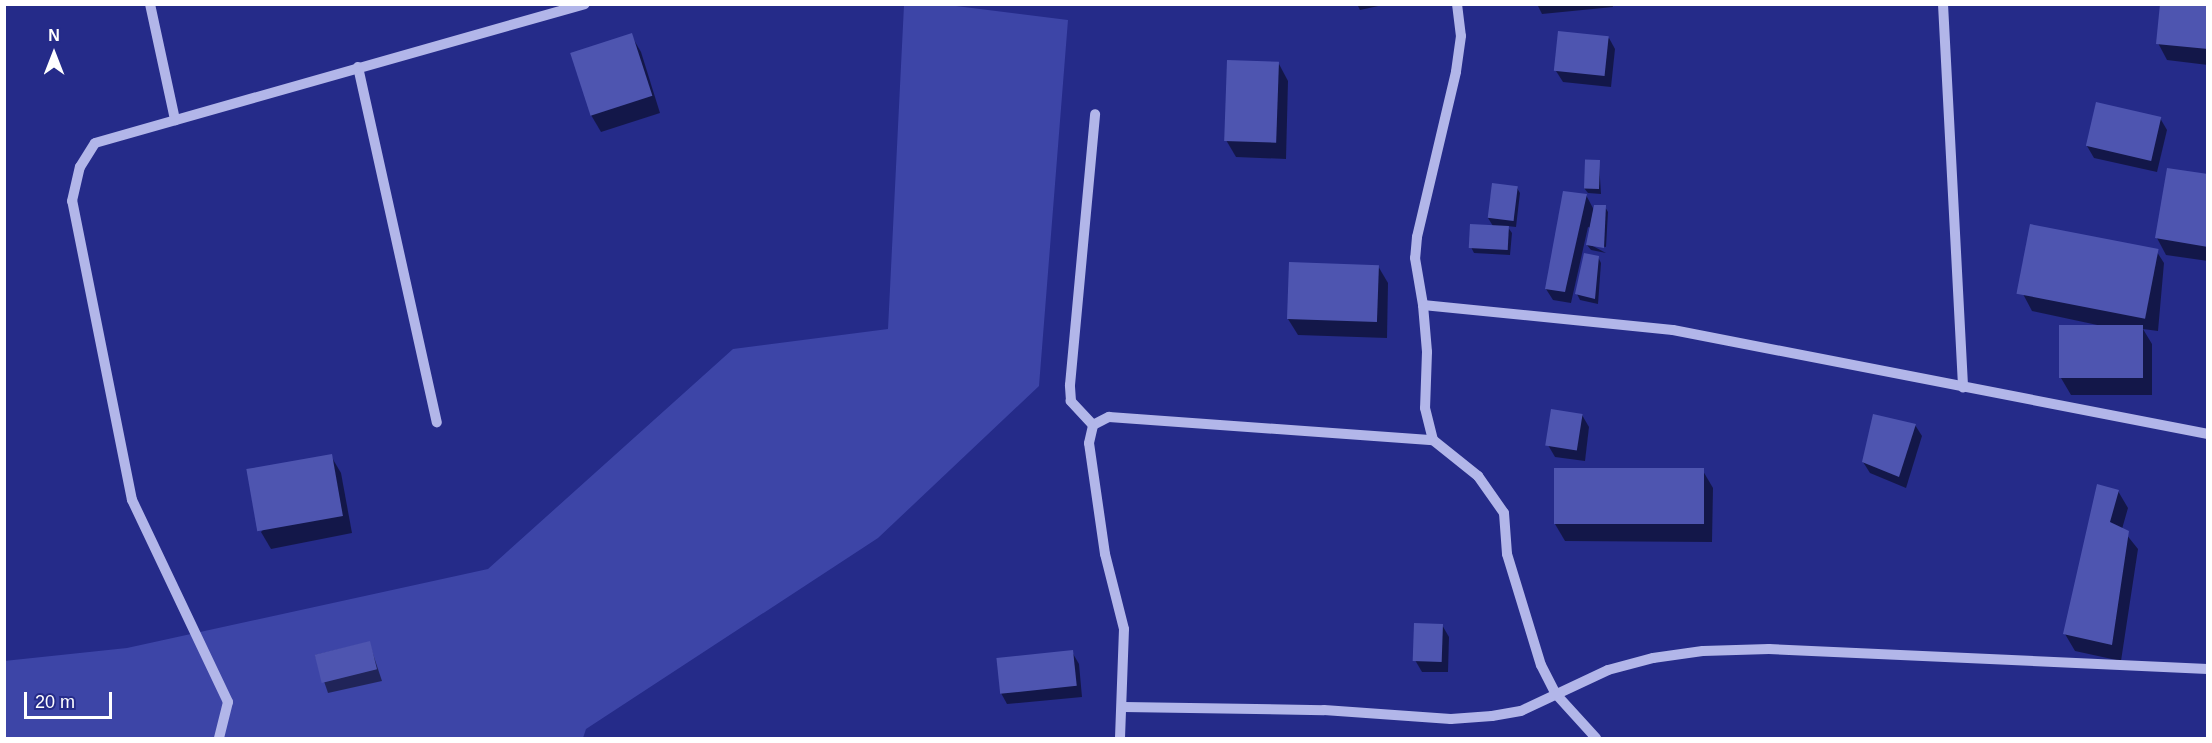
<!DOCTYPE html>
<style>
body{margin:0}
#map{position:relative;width:2212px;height:743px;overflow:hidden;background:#252b89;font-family:Arial,sans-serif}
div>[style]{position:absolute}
.green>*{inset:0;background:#3d45a7}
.shadow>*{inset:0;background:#0007}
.building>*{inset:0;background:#4e55b0;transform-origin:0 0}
.minor>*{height:10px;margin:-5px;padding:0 5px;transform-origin:5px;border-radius:5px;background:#b2b6e9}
span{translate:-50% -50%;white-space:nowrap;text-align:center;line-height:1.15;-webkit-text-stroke:6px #252b89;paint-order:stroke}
.frame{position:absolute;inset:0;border:6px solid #fff;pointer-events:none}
.north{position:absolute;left:24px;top:24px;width:60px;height:60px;-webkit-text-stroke:4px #252b89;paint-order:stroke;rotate:0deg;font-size:16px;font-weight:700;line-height:24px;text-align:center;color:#fff}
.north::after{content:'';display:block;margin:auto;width:21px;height:27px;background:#fff;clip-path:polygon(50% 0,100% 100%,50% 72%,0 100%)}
.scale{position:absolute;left:24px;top:692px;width:88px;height:27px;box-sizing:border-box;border:3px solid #fff;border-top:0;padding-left:8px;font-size:18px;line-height:21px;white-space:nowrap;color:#fff;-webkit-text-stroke:4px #252b89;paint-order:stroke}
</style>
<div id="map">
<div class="green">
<i style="clip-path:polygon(904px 5px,948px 5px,1068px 20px,1039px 386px,878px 538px,586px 729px,583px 738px,5px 738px,4px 661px,127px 648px,488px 569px,733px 349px,888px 329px)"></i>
</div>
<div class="shadow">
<i style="clip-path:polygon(1357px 4px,1383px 4px,1383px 5px,1360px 10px)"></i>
<i style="clip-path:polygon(1537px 4px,1612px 4px,1613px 7px,1542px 14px)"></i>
<i style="clip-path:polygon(2208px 4px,2208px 65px,2167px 60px,2158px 43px)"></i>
<i style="clip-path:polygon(631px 35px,641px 52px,660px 113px,601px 132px,591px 115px)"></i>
<i style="clip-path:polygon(1609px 38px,1615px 49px,1611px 87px,1563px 82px,1556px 71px)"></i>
<i style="clip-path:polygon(1279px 64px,1288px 81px,1286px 159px,1236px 157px,1226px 140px)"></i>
<i style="clip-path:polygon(2160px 118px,2167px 130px,2157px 172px,2094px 158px,2087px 146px)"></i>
<i style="clip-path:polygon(1599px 162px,1601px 194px,1588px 193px,1584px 188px)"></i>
<i style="clip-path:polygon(2208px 176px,2208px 261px,2166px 255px,2157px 238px)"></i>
<i style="clip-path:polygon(1517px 188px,1520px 193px,1516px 227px,1507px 226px,1512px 233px,1510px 255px,1474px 253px,1471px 247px,1493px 226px,1488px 218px)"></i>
<i style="clip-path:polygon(1586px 195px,1594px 210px,1605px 207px,1608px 212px,1606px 247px,1589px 244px,1606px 253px,1591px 250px,1587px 245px,1591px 228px,1588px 227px,1571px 303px,1553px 300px,1546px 289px)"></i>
<i style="clip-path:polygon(2157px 252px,2164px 263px,2158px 331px,2143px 329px,2152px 344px,2152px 395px,2071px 395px,2061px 378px,2102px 326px,2032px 311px,2023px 294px)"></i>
<i style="clip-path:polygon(1598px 257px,1601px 263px,1598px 304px,1580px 300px,1577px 294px)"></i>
<i style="clip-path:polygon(1378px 266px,1388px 283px,1387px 338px,1298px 335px,1288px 319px)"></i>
<i style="clip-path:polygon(1582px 415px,1589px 427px,1585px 461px,1555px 457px,1548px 445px)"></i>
<i style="clip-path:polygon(1915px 425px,1922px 436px,1906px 488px,1870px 473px,1863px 462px)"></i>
<i style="clip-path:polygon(331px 456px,341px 473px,352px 533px,271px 549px,261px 532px)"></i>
<i style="clip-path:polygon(1703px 471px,1713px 488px,1712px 542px,1565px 541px,1555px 524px)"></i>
<i style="clip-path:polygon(2118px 491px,2128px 508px,2122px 529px,2138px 549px,2121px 661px,2075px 651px,2065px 634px)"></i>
<i style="clip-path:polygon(1442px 625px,1449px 637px,1448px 672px,1422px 672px,1415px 660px)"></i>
<i style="clip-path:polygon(369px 642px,382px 681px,328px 693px,315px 655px)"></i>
<i style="clip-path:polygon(1072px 652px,1079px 664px,1082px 697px,1007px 704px,1001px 693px)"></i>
</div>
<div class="building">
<i style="clip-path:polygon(2160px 4px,2208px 4px,2208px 49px,2156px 44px)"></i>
<i style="left:1558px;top:31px;width:51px;height:40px;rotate:6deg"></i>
<i style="left:632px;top:33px;width:66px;height:65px;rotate:72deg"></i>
<i style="left:1227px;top:60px;width:52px;height:81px;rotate:2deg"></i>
<i style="left:2096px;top:102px;width:67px;height:45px;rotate:13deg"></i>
<i style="left:1600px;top:160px;width:29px;height:15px;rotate:92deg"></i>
<i style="clip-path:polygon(2167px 168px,2208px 174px,2208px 247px,2155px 238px)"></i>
<i style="left:1492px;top:183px;width:26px;height:35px;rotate:7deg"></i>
<i style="clip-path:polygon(1563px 191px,1587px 194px,1565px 292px,1545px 289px)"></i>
<i style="clip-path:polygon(1594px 205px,1606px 205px,1604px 248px,1586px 245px)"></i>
<i style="left:1470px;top:224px;width:39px;height:24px;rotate:3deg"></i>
<i style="left:2030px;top:224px;width:131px;height:71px;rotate:11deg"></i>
<i style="clip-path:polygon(1584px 253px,1599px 256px,1595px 299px,1575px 294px)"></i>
<i style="left:1289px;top:262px;width:90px;height:57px;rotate:2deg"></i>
<i style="left:2143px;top:325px;width:53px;height:84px;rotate:90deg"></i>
<i style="left:1551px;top:409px;width:32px;height:37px;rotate:9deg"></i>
<i style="clip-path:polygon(1873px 414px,1916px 424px,1899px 477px,1862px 462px)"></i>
<i style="left:332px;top:454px;width:63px;height:87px;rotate:80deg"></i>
<i style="left:1554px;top:468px;width:150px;height:56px"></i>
<i style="clip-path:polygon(2097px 484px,2119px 490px,2110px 522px,2129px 531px,2112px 645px,2063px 634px)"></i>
<i style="left:1414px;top:623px;width:29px;height:38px;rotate:2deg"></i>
<i style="left:370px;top:641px;width:29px;height:57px;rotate:76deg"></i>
<i style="left:1073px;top:650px;width:36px;height:77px;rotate:84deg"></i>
</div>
<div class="minor">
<i style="left:150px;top:4px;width:119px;rotate:77.8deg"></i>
<i style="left:1457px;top:4px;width:32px;rotate:83deg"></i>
<i style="left:1461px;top:36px;width:36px;rotate:98deg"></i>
<i style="left:1456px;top:72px;width:170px;rotate:103.3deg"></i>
<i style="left:1417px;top:237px;width:21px;rotate:95deg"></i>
<i style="left:1415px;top:258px;width:48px;rotate:80.3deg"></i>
<i style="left:1423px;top:305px;width:251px;rotate:5.7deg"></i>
<i style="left:1673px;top:330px;width:545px;rotate:11deg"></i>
<i style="left:1943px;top:4px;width:384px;rotate:87deg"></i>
<i style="left:358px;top:67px;width:364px;rotate:77.5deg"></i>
<i style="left:1423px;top:305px;width:47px;rotate:85.1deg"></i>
<i style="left:1427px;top:352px;width:56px;rotate:92deg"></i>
<i style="left:1425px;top:408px;width:33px;rotate:76deg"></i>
<i style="left:1433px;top:440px;width:58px;rotate:38.7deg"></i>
<i style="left:1478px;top:476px;width:45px;rotate:54.9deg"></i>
<i style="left:1504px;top:513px;width:41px;rotate:85.8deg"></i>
<i style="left:1507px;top:554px;width:116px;rotate:73deg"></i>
<i style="left:1541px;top:665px;width:31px;rotate:63deg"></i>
<i style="left:1555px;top:693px;width:61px;rotate:47.7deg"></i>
<i style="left:1093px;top:425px;width:33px;rotate:-133deg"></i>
<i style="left:1071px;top:401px;width:16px;rotate:-94deg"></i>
<i style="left:1070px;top:385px;width:272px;rotate:-84.7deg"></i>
<i style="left:1124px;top:707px;width:200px;rotate:0.9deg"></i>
<i style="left:1324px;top:710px;width:127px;rotate:4.1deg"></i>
<i style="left:1451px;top:719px;width:41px;rotate:-4.2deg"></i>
<i style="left:1492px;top:716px;width:29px;rotate:-10deg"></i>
<i style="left:1521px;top:711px;width:96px;rotate:-25.2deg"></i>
<i style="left:1608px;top:670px;width:47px;rotate:-14.9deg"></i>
<i style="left:1653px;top:658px;width:50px;rotate:-8deg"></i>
<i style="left:1703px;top:651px;width:66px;rotate:-1.7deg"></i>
<i style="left:1769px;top:649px;width:439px;rotate:2.6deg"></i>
<i style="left:219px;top:738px;width:37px;rotate:-76deg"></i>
<i style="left:228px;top:702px;width:224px;rotate:-115.4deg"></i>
<i style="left:132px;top:500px;width:305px;rotate:-101.3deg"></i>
<i style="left:72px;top:201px;width:35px;rotate:-77deg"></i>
<i style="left:80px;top:167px;width:28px;rotate:-58deg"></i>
<i style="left:95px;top:143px;width:509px;rotate:-15.84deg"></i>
<i style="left:1120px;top:738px;width:109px;rotate:-87.9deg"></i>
<i style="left:1124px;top:629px;width:77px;rotate:-104.2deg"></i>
<i style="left:1105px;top:554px;width:112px;rotate:-98.2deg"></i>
<i style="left:1089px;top:443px;width:18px;rotate:-77deg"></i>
<i style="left:1093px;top:425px;width:18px;rotate:-27deg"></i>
<i style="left:1109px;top:417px;width:325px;rotate:4.1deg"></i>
</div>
<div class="frame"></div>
<div class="north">N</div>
<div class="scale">20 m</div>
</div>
